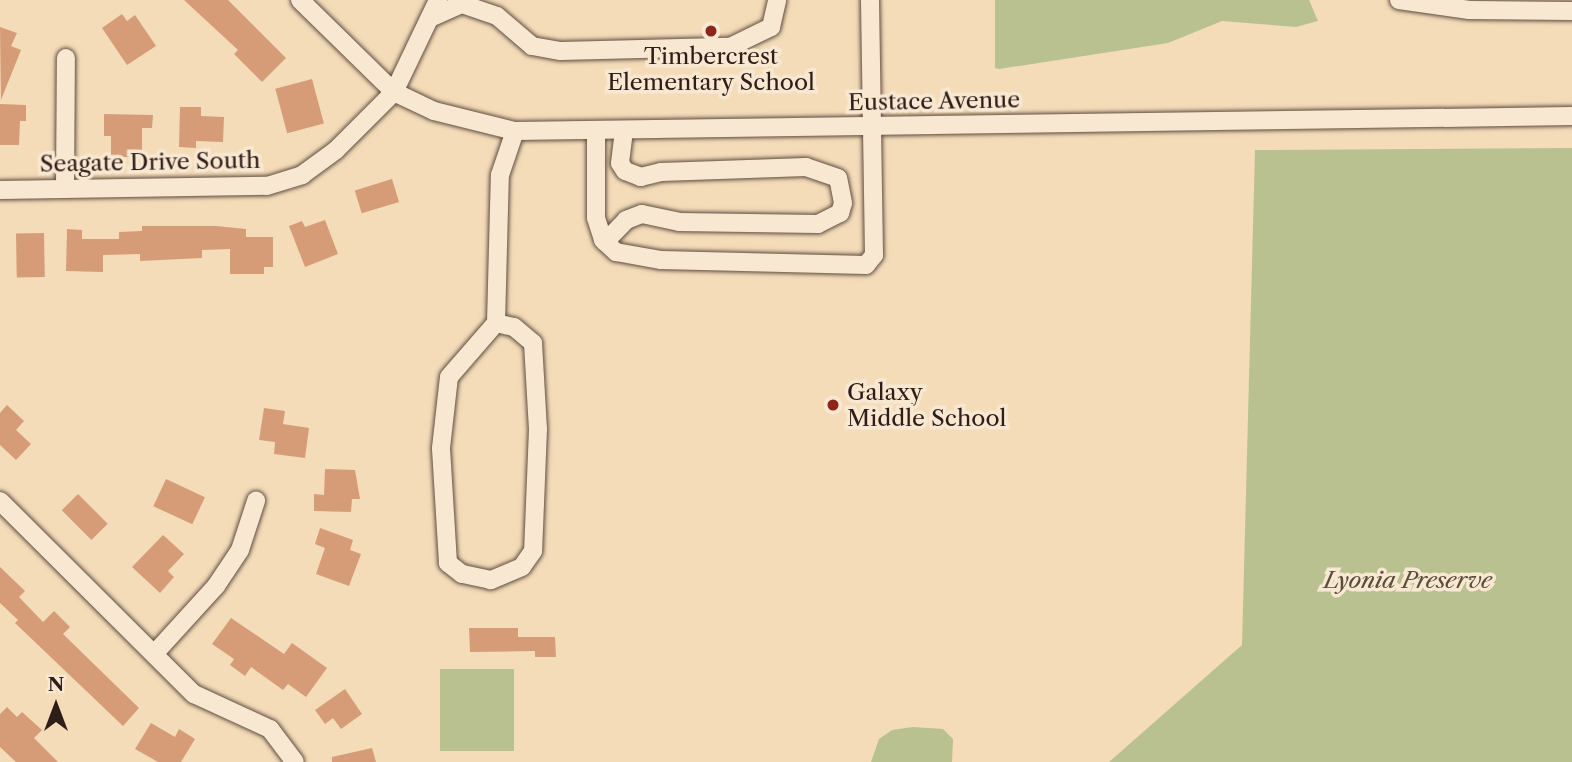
<!DOCTYPE html>
<style>
body{margin:0}
#map{position:relative;width:1572px;height:762px;overflow:hidden;background:#f4dcb9;font-family:"Libre Caslon Text",serif}
div>[style]{position:absolute}
.green>*{inset:0;background:#b9c191;transform-origin:0 0}
.building>*{inset:0;background:#d59c77;transform-origin:0 0}
.roads{filter:drop-shadow(0 0 2px #604d40) drop-shadow(0 0 2px #604d40)}
.minor>*{height:18px;margin:-9px;padding:0 9px;transform-origin:9px;border-radius:9px;background:#f8e8d2}
.dots>*{width:19px;height:19px;translate:-50% -50%;box-sizing:border-box;border:4px solid #f8e8d2;border-radius:50%}
span{translate:-50% -50%;white-space:nowrap;text-align:center;line-height:1.15;-webkit-text-stroke:7px #f8e8d2;paint-order:stroke}
.poi-label{font-size:23px;color:#2f1d17}
.left{translate:0 -50%;text-align:left}
.street-label{font-size:23px;color:#2f1d17}
.park-label{font-size:23px;color:#584e3c;font-style:italic}
.north{position:absolute;left:21px;top:671px;width:70px;height:70px;-webkit-text-stroke:5px #f8e8d2;paint-order:stroke;rotate:0deg;font-size:19px;font-weight:700;line-height:28px;text-align:center;color:#2f1d17}
.north::after{content:'';display:block;margin:auto;width:24px;height:32px;background:#2f1d17;clip-path:polygon(50% 0,100% 100%,50% 72%,0 100%)}
</style>
<div id="map">
<div class="green">
<i style="clip-path:polygon(995px 0,1309px 0,1318px 21px,1296px 27px,1222px 21px,1168px 43px,999px 69px,995px 68px)"></i>
<i style="clip-path:polygon(1572px 148px,1572px 762px,1109px 762px,1242px 645px,1255px 150px)"></i>
<i style="left:440px;top:669px;width:74px;height:82px"></i>
<i style="clip-path:polygon(913px 727px,943px 729px,953px 739px,952px 762px,871px 762px,879px 739px,892px 730px)"></i>
</div>
<div class="building">
<i style="clip-path:polygon(184px 0,228px 0,286px 58px,262px 82px,234px 54px,238px 50px)"></i>
<i style="clip-path:polygon(122px 14px,127px 21px,135px 15px,156px 46px,127px 65px,102px 28px)"></i>
<i style="clip-path:polygon(0 27px,17px 33px,11px 46px,21px 50px,1px 100px)"></i>
<i style="left:312px;top:79px;width:46px;height:38px;rotate:75deg"></i>
<i style="clip-path:polygon(0 104px,26px 105px,26px 121px,20px 121px,19px 145px,0 145px)"></i>
<i style="clip-path:polygon(180px 107px,201px 107px,201px 116px,224px 117px,223px 142px,196px 141px,196px 148px,179px 147px)"></i>
<i style="clip-path:polygon(104px 114px,153px 115px,152px 128px,142px 128px,142px 157px,111px 157px,111px 136px,104px 136px)"></i>
<i style="left:392px;top:179px;width:24px;height:39px;rotate:73deg"></i>
<i style="clip-path:polygon(325px 220px,338px 254px,305px 267px,289px 226px,302px 221px,305px 227px)"></i>
<i style="clip-path:polygon(142px 226px,216px 226px,246px 229px,246px 237px,273px 237px,273px 267px,264px 267px,264px 274px,230px 274px,230px 249px,202px 250px,202px 258px,140px 261px,140px 254px,103px 255px,103px 272px,66px 271px,67px 229px,82px 230px,82px 239px,119px 239px,119px 232px,142px 231px)"></i>
<i style="left:44px;top:233px;width:44px;height:28px;rotate:89deg"></i>
<i style="clip-path:polygon(7px 405px,24px 421px,16px 430px,31px 444px,16px 460px,0 445px,0 413px)"></i>
<i style="clip-path:polygon(264px 408px,285px 411px,283px 424px,309px 428px,305px 458px,274px 454px,275px 442px,259px 440px)"></i>
<i style="clip-path:polygon(325px 469px,355px 470px,360px 499px,352px 499px,351px 512px,314px 511px,314px 494px,324px 495px)"></i>
<i style="left:166px;top:479px;width:43px;height:30px;rotate:25deg"></i>
<i style="left:78px;top:494px;width:42px;height:23px;rotate:45deg"></i>
<i style="clip-path:polygon(320px 528px,353px 540px,350px 550px,361px 554px,349px 586px,316px 574px,325px 548px,315px 544px)"></i>
<i style="clip-path:polygon(163px 535px,184px 554px,168px 571px,174px 577px,160px 593px,132px 567px)"></i>
<i style="clip-path:polygon(0 567px,25px 591px,19px 597px,43px 622px,54px 611px,70px 627px,63px 634px,139px 708px,123px 726px,15px 623px,18px 620px,0 603px)"></i>
<i style="clip-path:polygon(231px 618px,284px 654px,292px 643px,327px 668px,306px 697px,288px 684px,283px 690px,251px 667px,245px 676px,230px 665px,234px 659px,212px 644px)"></i>
<i style="clip-path:polygon(469px 628px,518px 628px,518px 637px,555px 637px,556px 657px,535px 657px,535px 651px,470px 652px)"></i>
<i style="clip-path:polygon(345px 689px,362px 714px,341px 729px,333px 718px,325px 724px,315px 710px)"></i>
<i style="clip-path:polygon(7px 707px,17px 717px,22px 712px,42px 730px,34px 738px,58px 762px,16px 762px,0 747px,0 714px)"></i>
<i style="clip-path:polygon(151px 723px,175px 737px,179px 729px,195px 739px,181px 762px,158px 762px,135px 749px)"></i>
<i style="clip-path:polygon(372px 748px,376px 762px,332px 762px,332px 757px)"></i>
</div>
<div class="roads">
<div class="minor">
<i style="left:300px;top:0;width:132px;rotate:44.4deg"></i>
<i style="left:394px;top:92px;width:44px;rotate:25.4deg"></i>
<i style="left:434px;top:111px;width:83px;rotate:13.9deg"></i>
<i style="left:515px;top:131px;width:1057px;rotate:-0.81deg"></i>
<i style="left:1399px;top:0;width:71px;rotate:8.1deg"></i>
<i style="left:1469px;top:10px;width:103px;rotate:0.6deg"></i>
<i style="left:430px;top:18px;width:35px;rotate:-24deg"></i>
<i style="left:462px;top:4px;width:37px;rotate:19deg"></i>
<i style="left:497px;top:16px;width:46px;rotate:40.6deg"></i>
<i style="left:532px;top:46px;width:29px;rotate:10deg"></i>
<i style="left:561px;top:51px;width:169px;rotate:-1.4deg"></i>
<i style="left:730px;top:47px;width:46px;rotate:-26deg"></i>
<i style="left:771px;top:27px;width:28px;rotate:-77deg"></i>
<i style="left:596px;top:130px;width:88px;rotate:90deg"></i>
<i style="left:596px;top:218px;width:23px;rotate:72deg"></i>
<i style="left:603px;top:240px;width:18px;rotate:43deg"></i>
<i style="left:616px;top:252px;width:46px;rotate:10.1deg"></i>
<i style="left:661px;top:260px;width:205px;rotate:1.4deg"></i>
<i style="left:866px;top:265px;width:13px;rotate:-51deg"></i>
<i style="left:874px;top:255px;width:255px;rotate:-90.9deg"></i>
<i style="left:65px;top:189px;width:131px;rotate:-89.6deg"></i>
<i style="left:0;top:190px;width:267px;rotate:-0.9deg"></i>
<i style="left:267px;top:186px;width:37px;rotate:-17deg"></i>
<i style="left:302px;top:175px;width:42px;rotate:-36.3deg"></i>
<i style="left:336px;top:150px;width:82px;rotate:-45deg"></i>
<i style="left:394px;top:92px;width:102px;rotate:-64.4deg"></i>
<i style="left:605px;top:242px;width:30px;rotate:-46deg"></i>
<i style="left:626px;top:220px;width:17px;rotate:-21deg"></i>
<i style="left:642px;top:214px;width:38px;rotate:12deg"></i>
<i style="left:679px;top:222px;width:139px;rotate:0.8deg"></i>
<i style="left:818px;top:224px;width:25px;rotate:-27deg"></i>
<i style="left:840px;top:213px;width:10px;rotate:-73deg"></i>
<i style="left:843px;top:203px;width:25px;rotate:-101deg"></i>
<i style="left:838px;top:178px;width:34px;rotate:-161deg"></i>
<i style="left:806px;top:167px;width:145px;rotate:178deg"></i>
<i style="left:661px;top:172px;width:21px;rotate:166deg"></i>
<i style="left:641px;top:177px;width:17px;rotate:-159deg"></i>
<i style="left:625px;top:171px;width:9px;rotate:-122deg"></i>
<i style="left:620px;top:163px;width:33px;rotate:-83deg"></i>
<i style="left:496px;top:323px;width:18px;rotate:13deg"></i>
<i style="left:514px;top:327px;width:25px;rotate:40deg"></i>
<i style="left:533px;top:343px;width:86px;rotate:86.7deg"></i>
<i style="left:538px;top:429px;width:122px;rotate:92.3deg"></i>
<i style="left:533px;top:551px;width:19px;rotate:125deg"></i>
<i style="left:522px;top:567px;width:34px;rotate:157deg"></i>
<i style="left:491px;top:580px;width:30px;rotate:-168deg"></i>
<i style="left:462px;top:574px;width:18px;rotate:-142deg"></i>
<i style="left:448px;top:563px;width:115px;rotate:-93.5deg"></i>
<i style="left:441px;top:448px;width:71px;rotate:-83.6deg"></i>
<i style="left:449px;top:377px;width:72px;rotate:-49deg"></i>
<i style="left:496px;top:323px;width:148px;rotate:-88.5deg"></i>
<i style="left:500px;top:175px;width:46px;rotate:-71.2deg"></i>
<i style="left:0;top:501px;width:274px;rotate:44.9deg"></i>
<i style="left:194px;top:694px;width:84px;rotate:24.7deg"></i>
<i style="left:270px;top:729px;width:41px;rotate:52.9deg"></i>
<i style="left:155px;top:653px;width:91px;rotate:-47.7deg"></i>
<i style="left:216px;top:586px;width:43px;rotate:-56.3deg"></i>
<i style="left:240px;top:550px;width:52px;rotate:-71.9deg"></i>
</div>
</div>
<div class="dots">
<i style="left:711px;top:31px;background:#8f2418"></i>
<i style="left:833px;top:405px;background:#8f2418"></i>
</div>
<div class="poi-label">
<span style="left:711px;top:69px">Timbercrest<br>Elementary School</span>
<span class="left" style="left:847px;top:405px">Galaxy<br>Middle School</span>
</div>
<div class="street-label">
<span style="left:934px;top:101px;rotate:-1deg">Eustace Avenue</span>
<span style="left:150px;top:162px;rotate:-1deg">Seagate Drive South</span>
</div>
<div class="park-label">
<span style="left:1408px;top:580px">Lyonia Preserve</span>
</div>
<div class="north">N</div>
</div>
